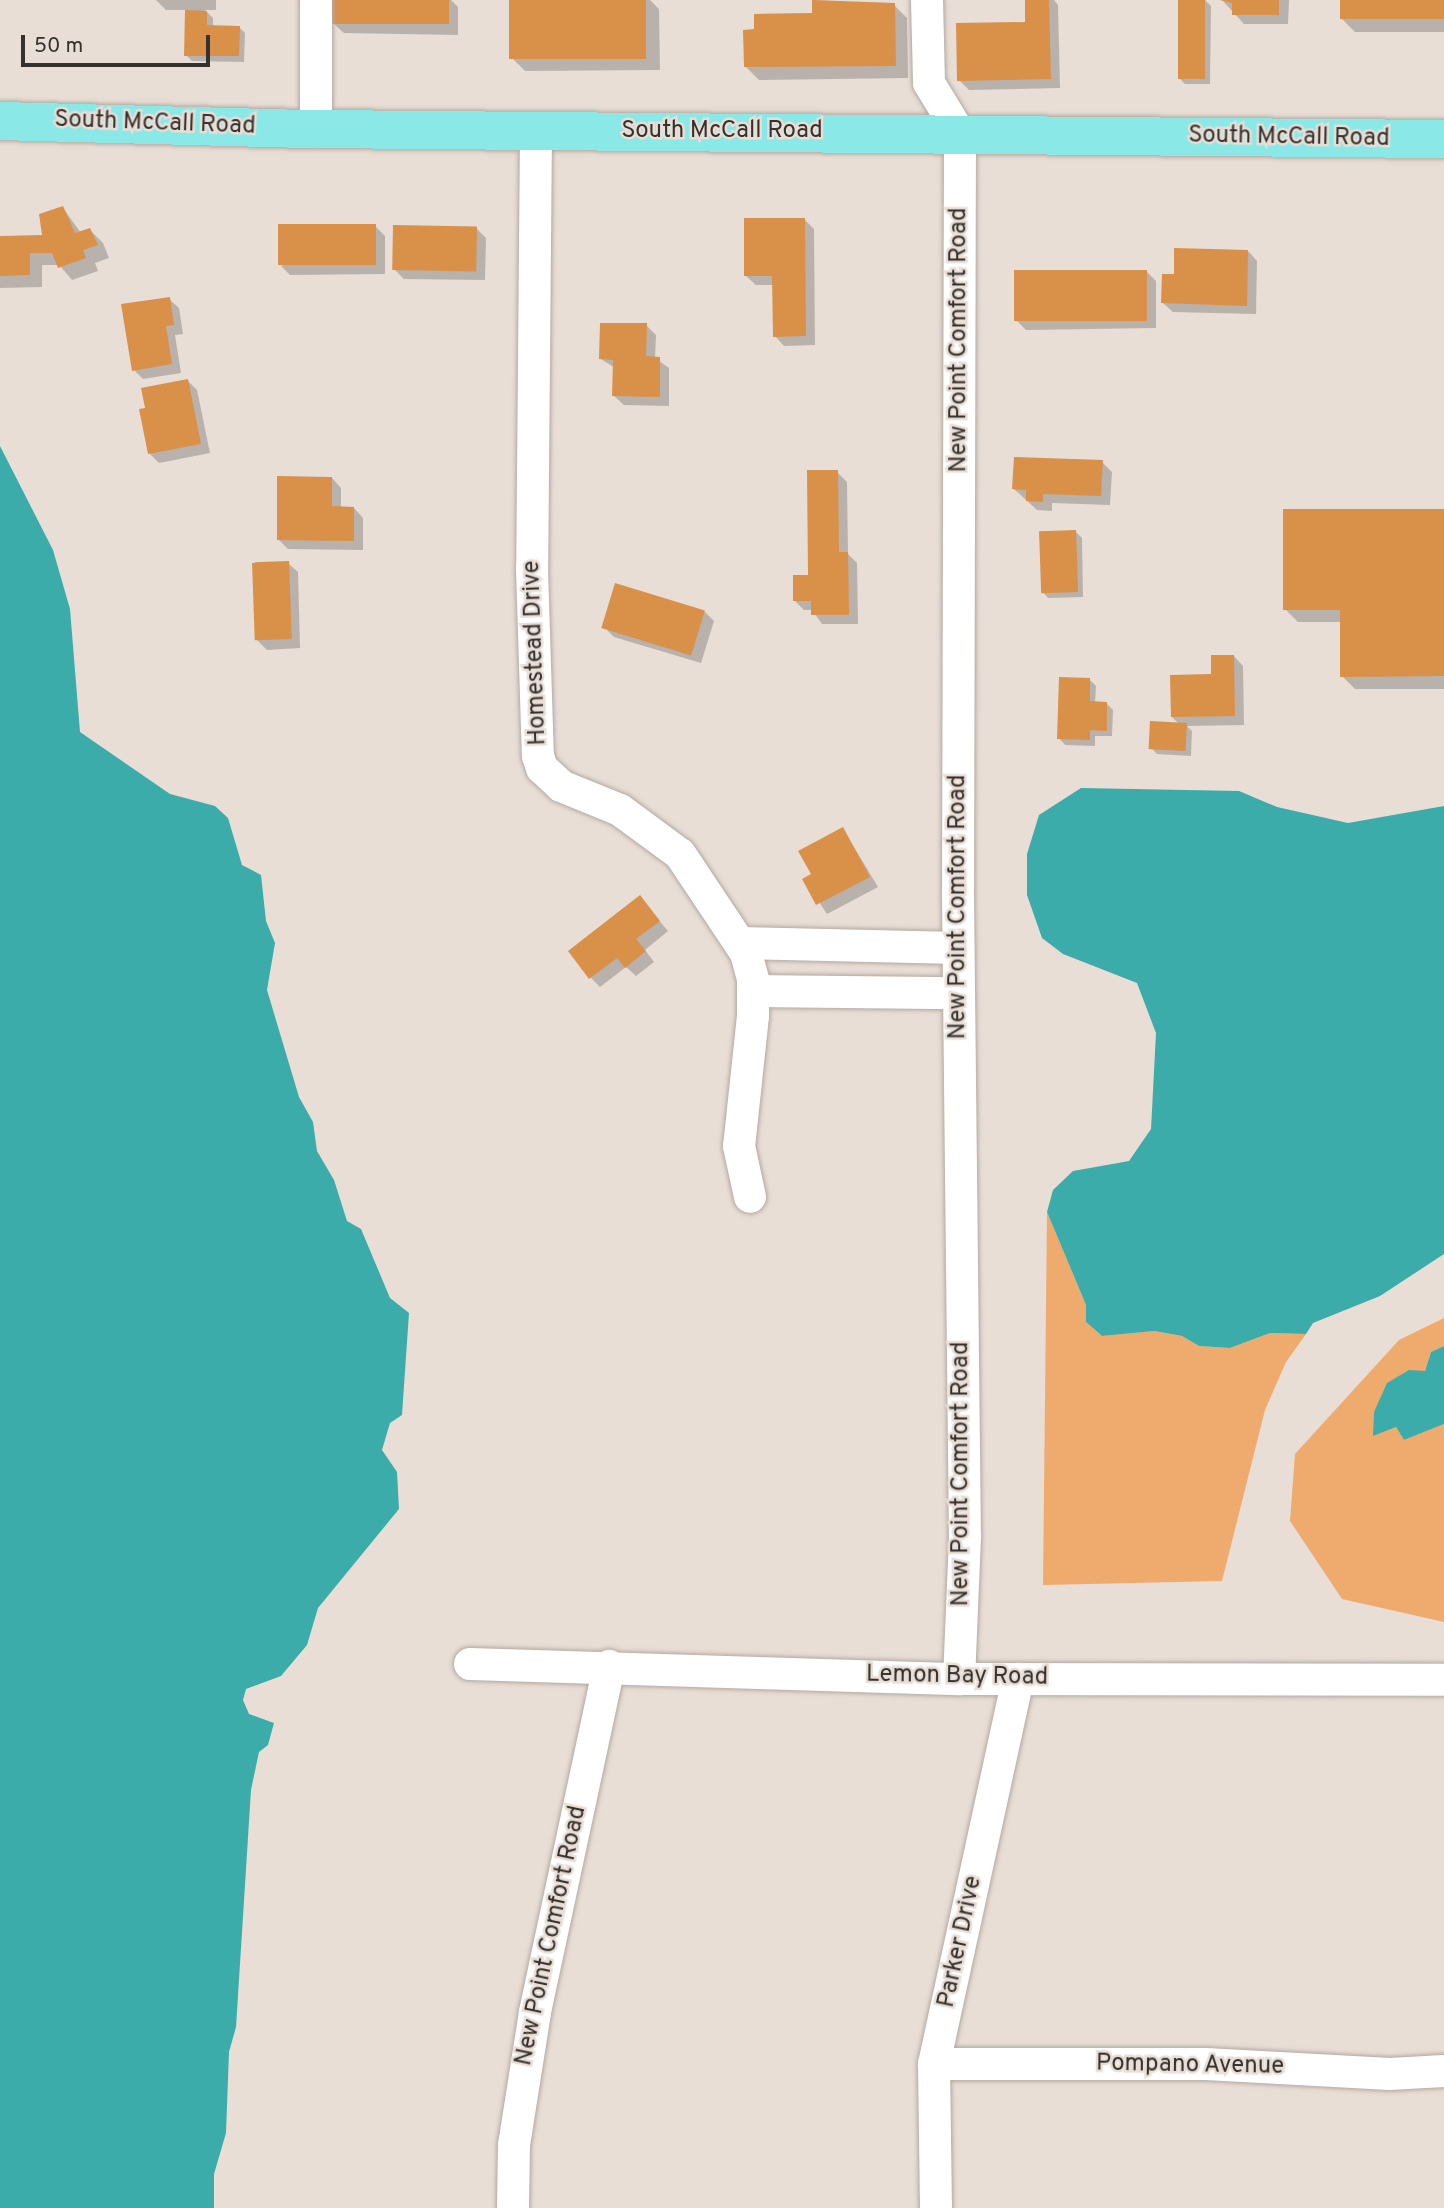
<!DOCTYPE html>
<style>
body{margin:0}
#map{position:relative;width:1444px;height:2208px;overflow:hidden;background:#e8ded6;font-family:Overpass,sans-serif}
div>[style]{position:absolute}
.green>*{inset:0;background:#efab6d}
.water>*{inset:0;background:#3bacaa}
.shadow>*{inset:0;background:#0003}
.building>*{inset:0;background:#d99049;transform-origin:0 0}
.roads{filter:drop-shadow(0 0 2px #b3a9a1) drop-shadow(0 0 2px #b3a9a1)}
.minor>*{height:32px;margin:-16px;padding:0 16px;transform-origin:16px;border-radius:16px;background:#fff}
.major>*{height:38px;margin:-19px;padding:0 19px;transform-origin:19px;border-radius:19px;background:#8ae8e6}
span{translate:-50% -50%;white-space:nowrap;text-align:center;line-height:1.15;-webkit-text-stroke:5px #e8ded6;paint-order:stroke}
.street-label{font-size:24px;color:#35312e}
.scale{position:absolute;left:21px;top:35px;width:189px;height:32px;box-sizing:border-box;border:4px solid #35312e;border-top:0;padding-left:9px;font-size:21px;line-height:24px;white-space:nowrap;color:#35312e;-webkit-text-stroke:5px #e8ded6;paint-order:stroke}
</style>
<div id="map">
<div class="green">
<i style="clip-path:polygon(1047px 1212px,1086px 1305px,1086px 1322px,1102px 1336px,1153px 1331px,1182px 1336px,1199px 1346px,1230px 1348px,1270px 1333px,1306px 1334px,1286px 1362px,1265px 1410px,1222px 1581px,1043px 1585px)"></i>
<i style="clip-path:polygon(1444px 1318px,1444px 1346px,1431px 1352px,1425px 1371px,1373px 1435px,1396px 1427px,1404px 1440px,1444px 1424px,1444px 1622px,1342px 1599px,1290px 1521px,1295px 1454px,1399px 1340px)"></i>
</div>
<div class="water">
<i style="clip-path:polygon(0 446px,53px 550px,70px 609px,80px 732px,170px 794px,215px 806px,228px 818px,242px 865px,261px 875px,266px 921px,275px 943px,267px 990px,299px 1097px,313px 1122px,317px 1151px,334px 1180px,347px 1221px,361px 1229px,390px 1298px,409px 1313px,402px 1415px,390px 1423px,382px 1450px,397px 1472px,399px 1509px,318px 1608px,307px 1645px,281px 1676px,246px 1689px,243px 1700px,249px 1714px,274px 1723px,268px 1745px,259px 1752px,251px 1790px,236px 2027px,229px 2052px,226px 2133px,214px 2174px,214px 2208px,0 2208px)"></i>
<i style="clip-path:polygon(1081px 788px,1239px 791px,1277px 807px,1348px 823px,1444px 806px,1444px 1254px,1380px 1296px,1313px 1323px,1306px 1334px,1270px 1333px,1230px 1348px,1199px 1346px,1182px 1336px,1154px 1331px,1102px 1336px,1086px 1322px,1086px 1305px,1047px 1212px,1053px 1190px,1073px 1171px,1129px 1161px,1151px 1129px,1156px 1033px,1137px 983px,1063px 954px,1042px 938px,1027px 895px,1027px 854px,1039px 815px)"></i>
<i style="clip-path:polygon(1444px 1346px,1444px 1424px,1404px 1440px,1396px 1427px,1373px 1436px,1374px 1412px,1387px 1383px,1409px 1370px,1425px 1371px,1431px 1352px)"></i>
</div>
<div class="shadow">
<i style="clip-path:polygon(156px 0,216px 0,216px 10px,205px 10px,213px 18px,213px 27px,239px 27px,245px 33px,244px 62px,192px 61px,186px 55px,187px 10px,166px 10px)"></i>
<i style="clip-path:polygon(334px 0,451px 0,458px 7px,458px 35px,344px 33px,334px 24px)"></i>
<i style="clip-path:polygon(511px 0,650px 0,659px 9px,660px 70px,525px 71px,512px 58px)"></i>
<i style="clip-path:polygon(814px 0,894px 5px,907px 18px,908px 78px,759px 80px,746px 67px,814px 15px)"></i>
<i style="clip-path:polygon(1027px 0,1054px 0,1058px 5px,1060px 88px,969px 90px,959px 80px,1027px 24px)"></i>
<i style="clip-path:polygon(1180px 0,1205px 0,1211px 6px,1210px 84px,1185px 84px,1179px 78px)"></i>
<i style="clip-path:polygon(1222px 0,1289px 0,1288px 24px,1244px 24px)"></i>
<i style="clip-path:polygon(1342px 0,1444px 0,1444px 32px,1355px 32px,1342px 19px)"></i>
<i style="clip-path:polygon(63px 208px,81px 233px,90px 230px,103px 243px,109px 258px,95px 263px,98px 271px,72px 280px,59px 265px,42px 265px,42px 287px,0 288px,0 238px,44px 237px)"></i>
<i style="clip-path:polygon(805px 220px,814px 229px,815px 345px,784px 346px,775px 336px,774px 285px,756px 285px,746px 276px)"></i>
<i style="clip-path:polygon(375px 226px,385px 236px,385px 274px,290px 275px,281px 266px)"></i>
<i style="clip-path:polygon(476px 228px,486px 238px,485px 280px,404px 279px,394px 269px)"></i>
<i style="clip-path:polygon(1248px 251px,1257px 261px,1256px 314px,1173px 312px,1163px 303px,1175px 276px)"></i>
<i style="clip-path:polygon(1146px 271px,1156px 281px,1156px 328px,1026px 330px,1016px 320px)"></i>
<i style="clip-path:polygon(169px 299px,179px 308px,183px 334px,175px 335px,181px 373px,143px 379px,134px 370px)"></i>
<i style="clip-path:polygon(646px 325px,656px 335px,655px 358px,669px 368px,669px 406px,624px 405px,614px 396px,615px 368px,601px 359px)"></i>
<i style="clip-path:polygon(187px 380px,197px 390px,210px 453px,159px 463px,150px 454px,147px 409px)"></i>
<i style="clip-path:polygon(1102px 462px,1112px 472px,1110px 505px,1052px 503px,1052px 511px,1037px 510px,1014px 489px)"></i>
<i style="clip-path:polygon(837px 472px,847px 482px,848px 554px,857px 563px,858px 624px,822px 624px,812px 610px,804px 610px,795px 601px,809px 577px)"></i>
<i style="clip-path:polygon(332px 478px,341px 488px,341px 508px,354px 508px,363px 518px,363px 550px,288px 549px,279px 540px)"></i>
<i style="clip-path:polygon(1444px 510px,1444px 689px,1355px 689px,1342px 676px,1342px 622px,1298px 622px,1285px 609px)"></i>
<i style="clip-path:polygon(1076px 532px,1082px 538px,1083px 597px,1048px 598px,1042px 591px)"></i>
<i style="clip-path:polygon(288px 563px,298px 572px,300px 648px,267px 650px,257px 640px)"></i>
<i style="clip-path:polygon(704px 611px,714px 621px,701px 663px,614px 637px,604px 627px)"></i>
<i style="clip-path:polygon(1234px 656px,1243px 666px,1244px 725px,1187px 726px,1192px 731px,1191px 756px,1157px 754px,1151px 748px,1180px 725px,1172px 717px)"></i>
<i style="clip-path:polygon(1090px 680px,1096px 686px,1095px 703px,1107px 704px,1113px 710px,1112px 736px,1095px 736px,1095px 746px,1065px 745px,1059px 738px)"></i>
<i style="clip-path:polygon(843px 829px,878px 887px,827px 914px,804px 879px,813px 875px)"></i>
<i style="clip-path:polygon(640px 898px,668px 931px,645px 950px,654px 962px,636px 976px,626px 967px,600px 987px,591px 978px)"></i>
</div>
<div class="building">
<i style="left:332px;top:0;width:117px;height:24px"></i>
<i style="left:509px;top:0;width:137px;height:59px"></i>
<i style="clip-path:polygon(812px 0,895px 3px,896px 66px,744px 67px,743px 30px,754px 29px,754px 14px,812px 13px)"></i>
<i style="clip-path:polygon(1025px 0,1049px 0,1051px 79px,957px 81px,956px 23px,1025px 22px)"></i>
<i style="left:1178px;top:0;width:27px;height:79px"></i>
<i style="clip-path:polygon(1220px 0,1279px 0,1279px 15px,1232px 15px,1232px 3px)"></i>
<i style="left:1340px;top:0;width:104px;height:19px"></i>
<i style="clip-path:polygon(185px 10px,207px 11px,207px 25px,240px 26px,239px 56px,184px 56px)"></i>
<i style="clip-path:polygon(63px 206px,75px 233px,90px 228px,98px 245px,83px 250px,86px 258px,58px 268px,52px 253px,30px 253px,30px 275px,0 276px,0 236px,42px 235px,39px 214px)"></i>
<i style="clip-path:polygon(744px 218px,805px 218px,806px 336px,773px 337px,772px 276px,744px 276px)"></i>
<i style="left:376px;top:224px;width:41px;height:98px;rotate:90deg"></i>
<i style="left:393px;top:225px;width:84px;height:45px;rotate:1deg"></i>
<i style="clip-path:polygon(1174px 248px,1248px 250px,1247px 306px,1161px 303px,1162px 274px,1174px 274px)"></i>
<i style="left:1014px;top:270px;width:133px;height:51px"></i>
<i style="clip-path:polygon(170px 297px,174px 325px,166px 326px,172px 364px,132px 371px,121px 304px)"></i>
<i style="clip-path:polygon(600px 323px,647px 323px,646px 356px,660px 357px,660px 397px,612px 396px,613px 360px,599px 359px)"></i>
<i style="clip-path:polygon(188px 379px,201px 444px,148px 454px,139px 409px,145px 408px,141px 388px)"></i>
<i style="clip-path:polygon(1014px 457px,1103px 460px,1101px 496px,1043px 494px,1043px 502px,1026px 501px,1026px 490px,1012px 489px)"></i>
<i style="clip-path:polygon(807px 470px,838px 470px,839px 552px,848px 552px,849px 615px,811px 615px,811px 601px,793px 601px,793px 575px,808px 575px)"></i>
<i style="clip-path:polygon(277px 476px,332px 477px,332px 506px,354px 507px,354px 541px,277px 540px)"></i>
<i style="clip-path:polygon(1283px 509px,1444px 509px,1444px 676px,1340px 677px,1340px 610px,1283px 610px)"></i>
<i style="left:1076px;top:530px;width:62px;height:37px;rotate:88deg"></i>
<i style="left:289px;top:561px;width:78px;height:37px;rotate:88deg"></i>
<i style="left:615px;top:583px;width:94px;height:47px;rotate:17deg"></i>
<i style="clip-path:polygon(1211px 655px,1234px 655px,1235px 716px,1171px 717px,1170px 675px,1211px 674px)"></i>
<i style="clip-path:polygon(1059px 677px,1090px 678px,1090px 701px,1107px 702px,1107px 731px,1090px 730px,1090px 740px,1057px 739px)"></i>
<i style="left:1150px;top:721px;width:37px;height:28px;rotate:3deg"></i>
<i style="clip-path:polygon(843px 827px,870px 877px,816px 905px,802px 879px,811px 874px,798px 851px)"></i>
<i style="clip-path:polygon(640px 895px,660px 921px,636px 939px,646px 951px,625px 968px,617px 958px,589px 979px,568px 951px)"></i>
</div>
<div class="roads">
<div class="minor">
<i style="left:927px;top:0;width:83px;rotate:88.6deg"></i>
<i style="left:929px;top:83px;width:60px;rotate:58.7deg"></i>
<i style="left:960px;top:134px;width:761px;rotate:90.15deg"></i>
<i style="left:958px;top:895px;width:642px;rotate:89.38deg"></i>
<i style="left:965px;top:1537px;width:142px;rotate:92.4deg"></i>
<i style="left:316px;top:129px;width:129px;rotate:-90deg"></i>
<i style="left:536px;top:131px;width:438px;rotate:90.5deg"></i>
<i style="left:532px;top:569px;width:187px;rotate:88.2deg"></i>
<i style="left:538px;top:756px;width:13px;rotate:72deg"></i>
<i style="left:542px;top:768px;width:26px;rotate:43deg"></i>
<i style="left:561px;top:786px;width:64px;rotate:22.1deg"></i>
<i style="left:620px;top:810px;width:74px;rotate:36.3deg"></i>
<i style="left:680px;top:854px;width:119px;rotate:56.3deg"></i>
<i style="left:746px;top:953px;width:27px;rotate:75deg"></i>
<i style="left:753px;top:979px;width:37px;rotate:90deg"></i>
<i style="left:753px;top:1016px;width:131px;rotate:96.1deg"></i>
<i style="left:739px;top:1146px;width:52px;rotate:77.8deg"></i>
<i style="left:740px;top:943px;width:218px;rotate:1.3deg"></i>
<i style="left:753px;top:991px;width:206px;rotate:0.6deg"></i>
<i style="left:470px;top:1664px;width:489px;rotate:1.8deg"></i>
<i style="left:959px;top:1679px;width:485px;rotate:0.1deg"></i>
<i style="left:934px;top:2064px;width:272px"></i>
<i style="left:1206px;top:2064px;width:184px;rotate:3.1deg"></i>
<i style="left:1390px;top:2074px;width:54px;rotate:-3.2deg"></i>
<i style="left:513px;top:2208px;width:63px;rotate:-89.1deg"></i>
<i style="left:514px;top:2145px;width:135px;rotate:-81deg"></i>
<i style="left:535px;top:2012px;width:354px;rotate:-77.9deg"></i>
<i style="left:936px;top:2208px;width:144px;rotate:-90.8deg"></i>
<i style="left:934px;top:2064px;width:394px;rotate:-77.7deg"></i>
</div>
<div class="major">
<i style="left:0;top:121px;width:316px;rotate:1.5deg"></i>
<i style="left:316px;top:129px;width:1128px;rotate:0.51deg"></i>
</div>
</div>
<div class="street-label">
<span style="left:155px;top:124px;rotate:2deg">South McCall Road</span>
<span style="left:722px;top:132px">South McCall Road</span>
<span style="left:1289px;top:138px;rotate:1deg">South McCall Road</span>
<span style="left:960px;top:340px;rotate:-90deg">New Point Comfort Road</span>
<span style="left:536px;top:653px;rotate:-92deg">Homestead Drive</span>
<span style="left:959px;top:907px;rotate:-90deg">New Point Comfort Road</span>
<span style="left:962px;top:1474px;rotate:-90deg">New Point Comfort Road</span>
<span style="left:957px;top:1677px;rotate:1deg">Lemon Bay Road</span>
<span style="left:552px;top:1936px;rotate:-78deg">New Point Comfort Road</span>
<span style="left:961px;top:1942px;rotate:-78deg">Parker Drive</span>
<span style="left:1190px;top:2066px;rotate:1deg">Pompano Avenue</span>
</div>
<div class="scale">50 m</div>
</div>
